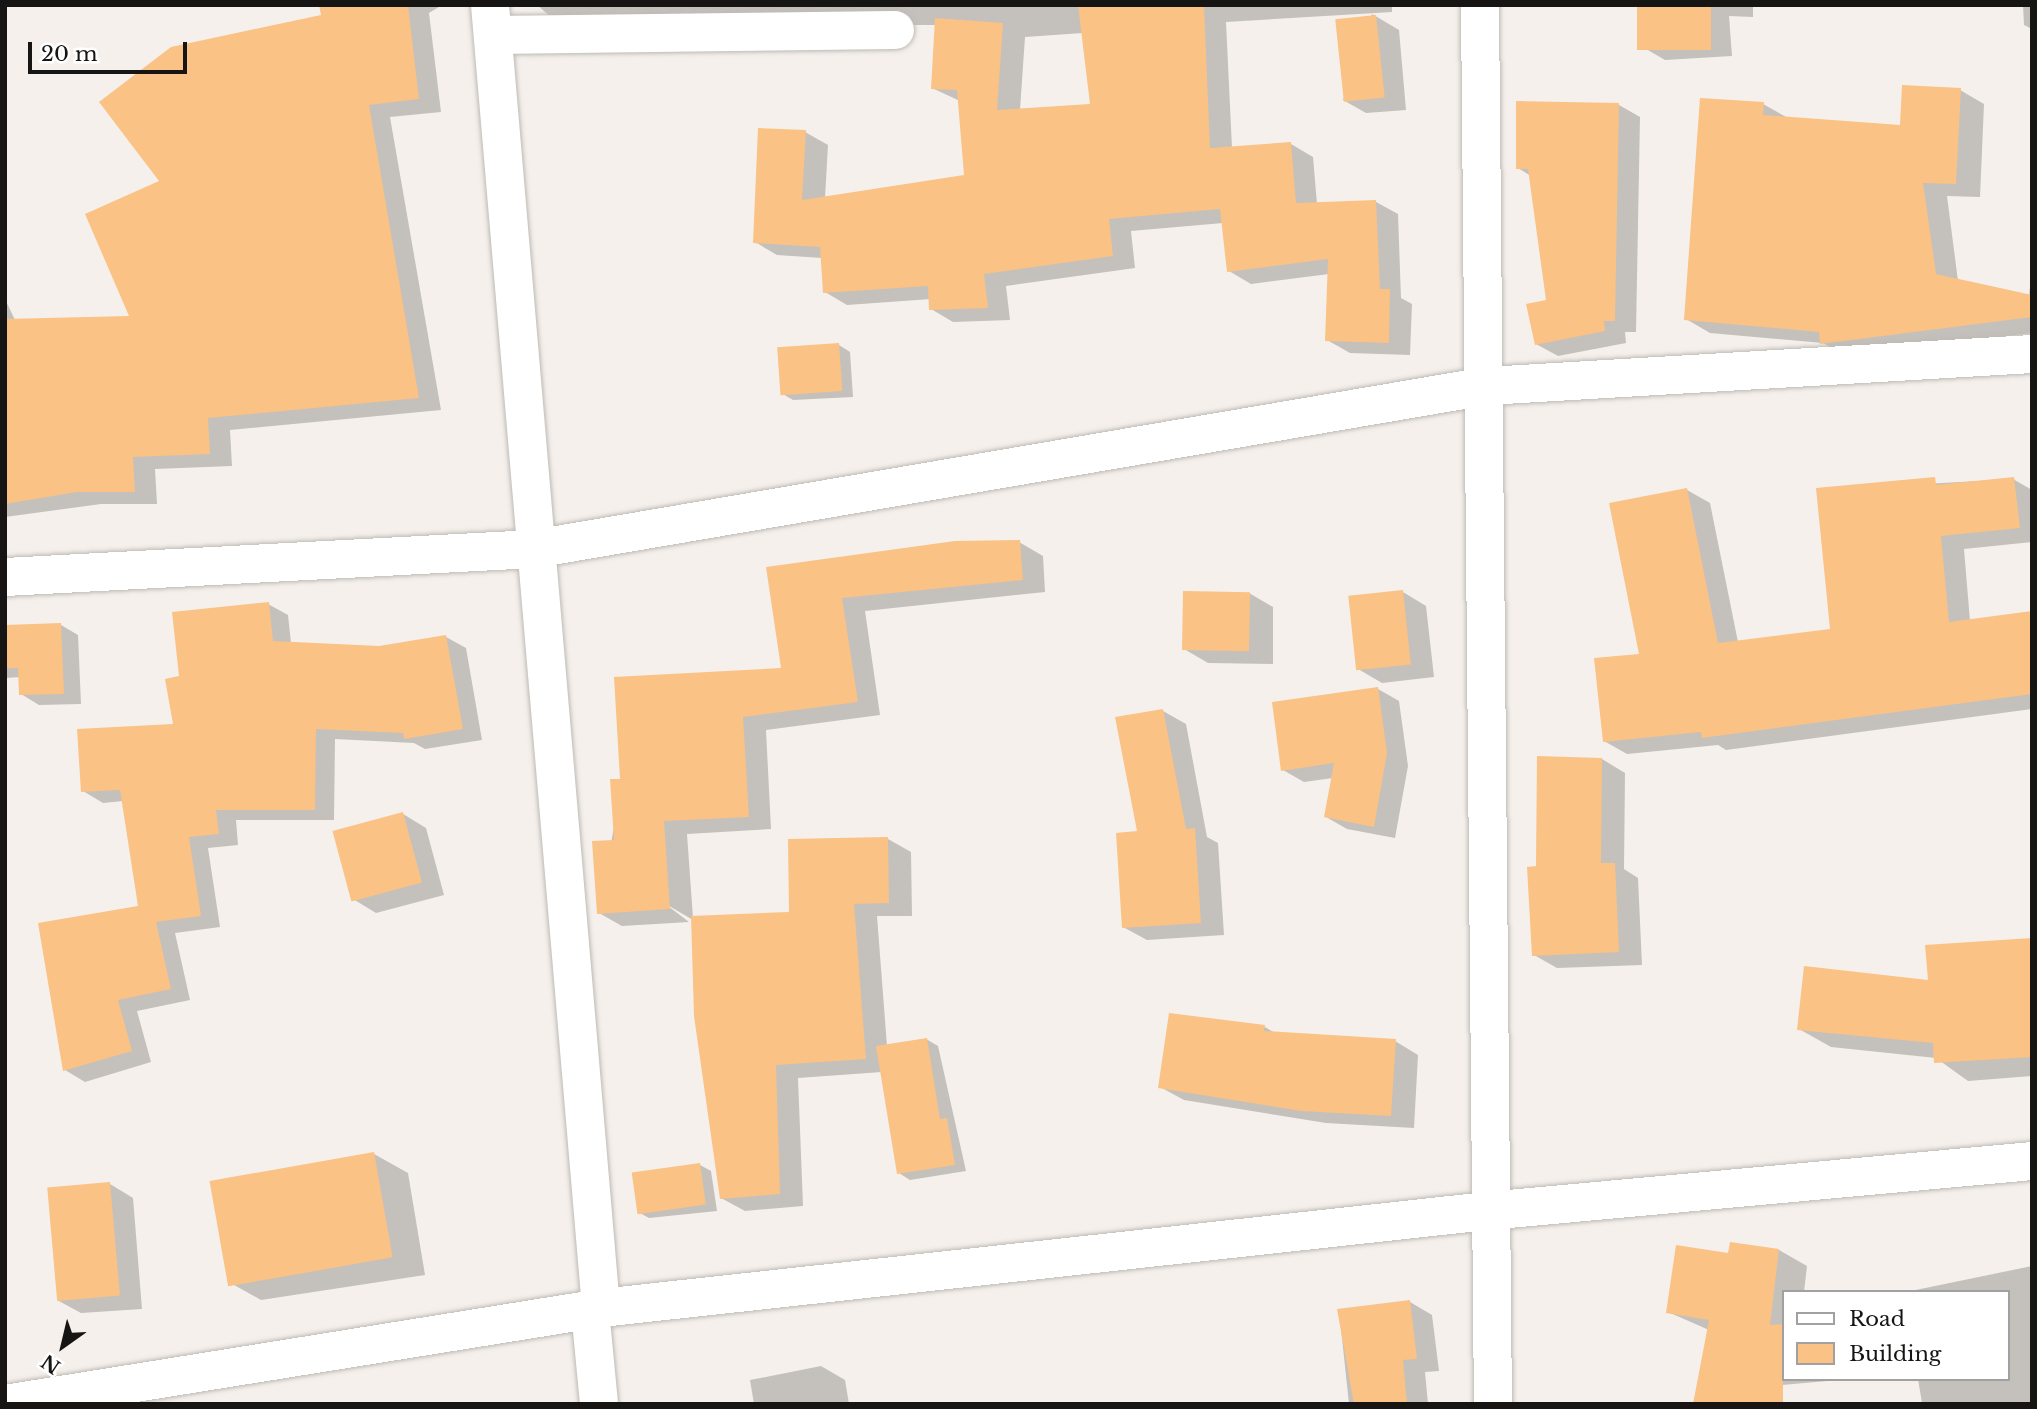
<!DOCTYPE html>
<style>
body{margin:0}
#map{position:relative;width:2037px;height:1409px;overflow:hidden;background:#f5f0ec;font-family:"Libre Baskerville",serif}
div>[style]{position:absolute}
.shadow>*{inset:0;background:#0003}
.building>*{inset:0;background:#fac284;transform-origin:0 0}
.roads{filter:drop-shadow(0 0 2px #bebab5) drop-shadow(0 0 2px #bebab5)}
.minor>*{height:38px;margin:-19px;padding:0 19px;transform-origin:19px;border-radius:19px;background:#fff}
span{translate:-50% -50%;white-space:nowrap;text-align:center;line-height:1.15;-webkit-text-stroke:5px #fff;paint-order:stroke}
.frame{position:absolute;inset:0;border:7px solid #161513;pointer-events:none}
.legend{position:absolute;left:1782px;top:1290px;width:228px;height:91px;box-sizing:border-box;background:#fff;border:2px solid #a2a1a1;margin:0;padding:9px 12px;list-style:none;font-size:21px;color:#161513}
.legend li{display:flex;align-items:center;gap:14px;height:35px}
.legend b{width:35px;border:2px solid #a2a1a1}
.north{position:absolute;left:28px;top:1311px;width:70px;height:70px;-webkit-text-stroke:5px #fff;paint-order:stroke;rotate:214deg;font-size:19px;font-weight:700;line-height:28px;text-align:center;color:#161513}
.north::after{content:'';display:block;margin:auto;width:24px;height:32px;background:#161513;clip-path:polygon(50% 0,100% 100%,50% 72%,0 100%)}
.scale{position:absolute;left:28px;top:42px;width:159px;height:32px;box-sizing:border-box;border:4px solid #161513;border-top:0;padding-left:9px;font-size:21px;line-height:24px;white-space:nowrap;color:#161513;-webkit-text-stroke:5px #fff;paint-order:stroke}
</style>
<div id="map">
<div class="shadow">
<i style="clip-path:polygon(321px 5px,442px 5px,429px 13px,441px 112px,390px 117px,441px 410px,230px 430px,232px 466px,155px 469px,157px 504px,101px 504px,5px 517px,5px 299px,15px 320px,132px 317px,162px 182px,323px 16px)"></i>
<i style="clip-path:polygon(evenodd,537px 5px,1392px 5px,1392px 12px,1226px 22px,1232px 148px,1291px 144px,1313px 157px,1317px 204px,1376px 202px,1398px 214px,1401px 298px,1412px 304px,1410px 355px,1350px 353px,1327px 340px,1329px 274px,1251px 284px,1229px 271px,1223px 223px,1131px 231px,1135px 268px,1006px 286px,1010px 320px,953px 322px,931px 309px,931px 299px,847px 305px,825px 292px,822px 258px,777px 255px,755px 242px,805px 132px,828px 145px,825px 198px,966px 176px,960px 101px,932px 88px,936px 25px,559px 24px,537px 5px,1083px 33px,1092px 105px,1020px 110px,1025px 37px,1083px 33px)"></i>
<i style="clip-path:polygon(1648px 5px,1753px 5px,1753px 17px,1729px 16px,1732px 56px,1665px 60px,1646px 49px)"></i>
<i style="clip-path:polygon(2023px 5px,2032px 5px,2032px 29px,2024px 25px)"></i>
<i style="clip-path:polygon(1372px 14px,1399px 30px,1406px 110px,1366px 113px,1343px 100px)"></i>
<i style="clip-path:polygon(1960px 90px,1984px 104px,1980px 197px,1947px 196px,1958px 281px,2029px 296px,2031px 276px,2032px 333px,1846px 356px,1823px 343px,1710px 333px,1686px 319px,1763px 104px,1788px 118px,1901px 126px)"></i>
<i style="clip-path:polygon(1619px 105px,1640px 117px,1636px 332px,1625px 332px,1626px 343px,1558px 356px,1536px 344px,1548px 301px,1531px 176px,1518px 168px)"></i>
<i style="clip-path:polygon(839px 345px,850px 352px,853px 397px,793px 400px,781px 393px)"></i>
<i style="clip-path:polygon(2013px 479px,2032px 490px,2032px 542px,1964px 549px,1970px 621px,2032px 612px,2032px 709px,1726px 750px,1718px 745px,1627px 754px,1604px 741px,1642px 655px,1687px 490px,1710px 503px,1738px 642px,1832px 631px,1818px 490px)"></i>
<i style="clip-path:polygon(1019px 542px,1043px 556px,1045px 592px,865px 611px,880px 715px,766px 730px,771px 829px,687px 834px,693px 918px,791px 914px,888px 839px,911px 852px,912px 916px,877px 916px,887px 1046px,926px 1039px,938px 1046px,966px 1171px,910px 1180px,899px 1173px,882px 1072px,798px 1078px,803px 1206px,745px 1211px,721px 1198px,693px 920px,664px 903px,689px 922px,622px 926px,599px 913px,622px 780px,783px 670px,768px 569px)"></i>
<i style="clip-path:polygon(1403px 592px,1426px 606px,1434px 677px,1382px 683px,1358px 669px)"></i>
<i style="clip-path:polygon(1249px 593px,1273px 607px,1273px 664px,1208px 663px,1184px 649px)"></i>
<i style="clip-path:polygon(268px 604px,288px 615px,291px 643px,380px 648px,446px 637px,466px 648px,482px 740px,425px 749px,414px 743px,335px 739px,334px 820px,236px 820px,238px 845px,208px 848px,220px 927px,175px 933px,190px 1000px,137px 1011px,151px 1062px,85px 1082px,65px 1070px,140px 908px,123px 801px,103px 803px,83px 791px,176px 725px,181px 678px)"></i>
<i style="clip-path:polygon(61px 625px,78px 635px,81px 704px,39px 705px,21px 694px,21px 677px,5px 678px,5px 626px)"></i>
<i style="clip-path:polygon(1378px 689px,1399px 701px,1408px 766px,1395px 838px,1347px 829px,1326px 817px,1333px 778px,1304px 782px,1283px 770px)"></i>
<i style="clip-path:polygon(1163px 711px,1186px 724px,1207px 837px,1218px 843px,1224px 935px,1147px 940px,1123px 927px)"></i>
<i style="clip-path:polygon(1602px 759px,1625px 773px,1624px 869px,1638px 878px,1642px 965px,1557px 968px,1534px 955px,1538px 868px)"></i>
<i style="clip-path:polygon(403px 814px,426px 828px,444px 895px,376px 913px,353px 899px)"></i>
<i style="clip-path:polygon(2032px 940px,2032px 1076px,1968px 1081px,1936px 1058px,1831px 1047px,1799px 1029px)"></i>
<i style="clip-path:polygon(1265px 1027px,1275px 1033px,1395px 1041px,1418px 1055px,1414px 1128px,1326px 1123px,1184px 1100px,1160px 1087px)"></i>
<i style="clip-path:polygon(374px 1154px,408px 1173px,425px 1275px,261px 1300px,227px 1281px)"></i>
<i style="clip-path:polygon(700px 1165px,711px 1171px,717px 1211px,649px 1218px,638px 1212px)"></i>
<i style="clip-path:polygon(110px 1184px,133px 1198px,142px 1309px,81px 1313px,57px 1300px)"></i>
<i style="clip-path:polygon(1731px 1244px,1779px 1250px,1807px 1266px,1804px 1292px,1783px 1292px,1783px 1379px,1850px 1379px,1782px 1385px,1709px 1330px,1668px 1312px,1730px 1255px)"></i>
<i style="clip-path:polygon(2032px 1266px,2032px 1404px,1922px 1403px,1918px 1379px,2007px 1379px,2007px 1292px,1906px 1292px)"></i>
<i style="clip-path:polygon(1410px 1302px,1432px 1315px,1439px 1371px,1425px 1372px,1428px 1404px,1349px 1404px,1339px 1310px)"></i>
<i style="clip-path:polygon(821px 1366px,845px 1380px,849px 1404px,754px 1404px,750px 1380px)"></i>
</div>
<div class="building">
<i style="clip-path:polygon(319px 5px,408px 5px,419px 99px,369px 105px,419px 398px,208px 418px,210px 454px,133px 457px,135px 492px,77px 492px,5px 504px,5px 319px,129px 316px,85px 214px,159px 181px,99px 102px,171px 47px,321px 15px)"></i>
<i style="clip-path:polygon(1078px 5px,1204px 5px,1210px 148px,1291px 142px,1296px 203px,1376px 200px,1380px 289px,1390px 289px,1389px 343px,1325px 341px,1328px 259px,1227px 272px,1220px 209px,1109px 219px,1113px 256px,984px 274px,988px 308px,929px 310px,928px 286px,823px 293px,820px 247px,753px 243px,758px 128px,806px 130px,802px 200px,964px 175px,957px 90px,931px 89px,935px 18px,1003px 23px,997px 110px,1090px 104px)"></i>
<i style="left:1637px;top:5px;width:74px;height:45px"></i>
<i style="left:1376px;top:15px;width:83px;height:41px;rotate:84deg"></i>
<i style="clip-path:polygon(1902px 85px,1961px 88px,1956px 184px,1923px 183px,1936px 274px,2032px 295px,2032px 317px,1820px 344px,1819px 332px,1684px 320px,1700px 98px,1764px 102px,1763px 115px,1900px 125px)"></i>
<i style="clip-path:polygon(1516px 101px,1619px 103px,1615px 321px,1604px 321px,1605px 331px,1535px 345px,1526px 304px,1546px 300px,1528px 169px,1516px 169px)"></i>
<i style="left:839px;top:343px;width:48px;height:62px;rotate:86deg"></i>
<i style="clip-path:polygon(1935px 477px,1936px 485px,2014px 477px,2020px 528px,1941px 536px,1949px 622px,2032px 611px,2032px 694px,1702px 738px,1701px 732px,1603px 742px,1594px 658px,1639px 654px,1609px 503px,1687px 488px,1718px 643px,1830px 629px,1816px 488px)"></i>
<i style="clip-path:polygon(1020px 540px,1023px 580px,842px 598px,858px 702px,743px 717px,749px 817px,664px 821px,670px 909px,597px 914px,592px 841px,614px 840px,610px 779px,620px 779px,614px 677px,781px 668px,766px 567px,955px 541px)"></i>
<i style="left:1403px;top:590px;width:75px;height:55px;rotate:84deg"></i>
<i style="left:1183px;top:591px;width:67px;height:59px;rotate:1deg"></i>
<i style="clip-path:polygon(269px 602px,273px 641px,379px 646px,446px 635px,463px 729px,404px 739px,403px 733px,316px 729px,315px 810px,216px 810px,219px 834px,189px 837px,201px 916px,156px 922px,171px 989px,118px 1000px,132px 1051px,63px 1071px,38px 923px,138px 906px,120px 790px,81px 792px,77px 729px,173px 724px,165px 679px,179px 676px,172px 612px)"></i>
<i style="clip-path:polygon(61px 623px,64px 694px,19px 695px,18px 668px,5px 668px,5px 625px)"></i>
<i style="clip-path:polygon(1378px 687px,1387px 753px,1374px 827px,1324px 817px,1334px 763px,1281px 771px,1272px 702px)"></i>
<i style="clip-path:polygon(1163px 709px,1186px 829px,1195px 828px,1201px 923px,1122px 928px,1116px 833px,1137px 831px,1115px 717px)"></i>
<i style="clip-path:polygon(1537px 756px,1602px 758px,1601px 863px,1615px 863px,1619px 952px,1532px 956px,1527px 867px,1536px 866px)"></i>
<i style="left:403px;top:812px;width:73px;height:73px;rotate:75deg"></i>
<i style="clip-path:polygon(888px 837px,889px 903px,854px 904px,866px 1059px,776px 1065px,780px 1194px,720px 1199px,694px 1016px,691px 916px,789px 912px,788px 839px)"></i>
<i style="clip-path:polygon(2032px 938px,2032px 1057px,1934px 1063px,1933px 1043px,1797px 1030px,1804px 966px,1928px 980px,1925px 945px)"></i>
<i style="clip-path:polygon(1169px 1013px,1265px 1025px,1264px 1031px,1396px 1039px,1391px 1116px,1301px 1111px,1158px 1088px)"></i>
<i style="clip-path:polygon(927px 1038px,940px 1119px,947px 1118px,955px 1165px,897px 1174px,876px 1046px)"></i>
<i style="left:374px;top:1152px;width:107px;height:167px;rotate:80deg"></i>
<i style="left:700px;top:1163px;width:42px;height:69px;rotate:82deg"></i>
<i style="left:110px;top:1182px;width:114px;height:63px;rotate:85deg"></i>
<i style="clip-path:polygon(1730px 1242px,1779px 1249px,1770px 1325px,1783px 1324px,1783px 1404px,1693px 1404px,1709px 1320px,1666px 1313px,1676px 1245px,1728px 1253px)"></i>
<i style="clip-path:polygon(1410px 1300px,1417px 1359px,1403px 1360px,1407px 1404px,1354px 1404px,1337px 1309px)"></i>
</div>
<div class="roads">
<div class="minor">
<i style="left:490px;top:5px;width:1308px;rotate:85.13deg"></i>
<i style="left:1480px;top:5px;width:1399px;rotate:89.47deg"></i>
<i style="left:493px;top:35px;width:402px;rotate:-0.7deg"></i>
<i style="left:5px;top:577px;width:530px;rotate:-3.03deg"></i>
<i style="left:534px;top:549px;width:967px;rotate:-9.71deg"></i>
<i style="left:1487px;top:386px;width:546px;rotate:-3.36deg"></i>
<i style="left:590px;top:1310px;width:94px;rotate:84.5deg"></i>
<i style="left:5px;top:1404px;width:604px;rotate:-9.15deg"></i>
<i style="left:601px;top:1308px;width:891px;rotate:-6.25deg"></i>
<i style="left:1487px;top:1211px;width:547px;rotate:-5.24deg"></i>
</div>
</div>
<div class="frame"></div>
<ul class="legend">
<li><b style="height:9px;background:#fff"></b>Road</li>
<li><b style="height:19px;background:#fac284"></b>Building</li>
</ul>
<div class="north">N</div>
<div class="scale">20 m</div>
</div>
